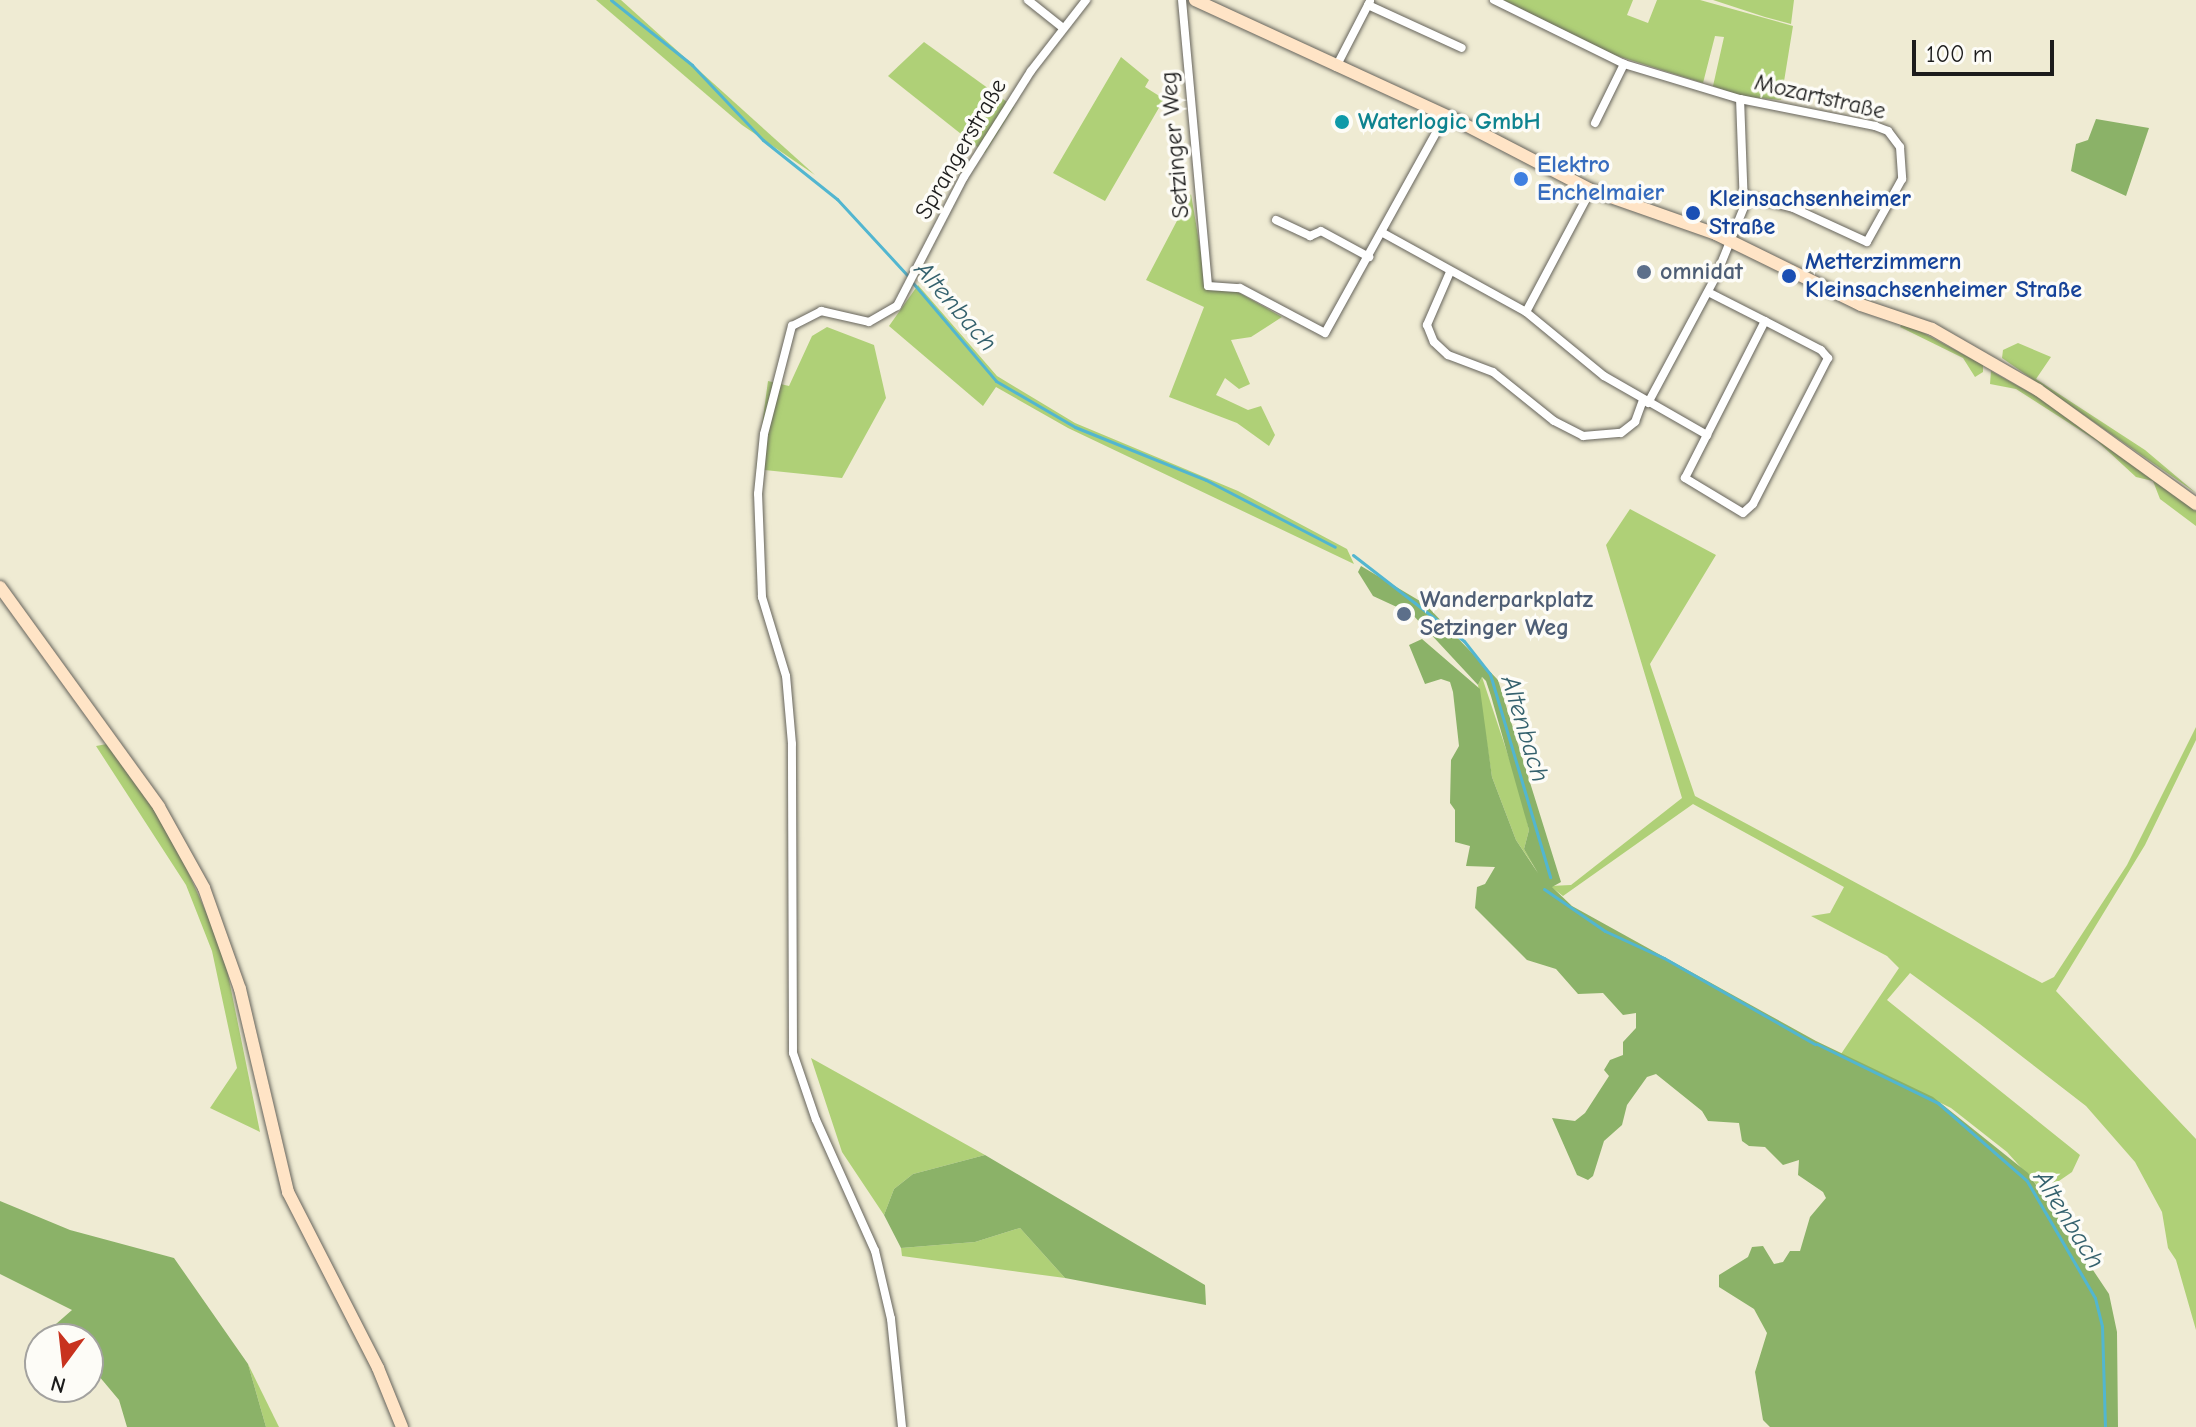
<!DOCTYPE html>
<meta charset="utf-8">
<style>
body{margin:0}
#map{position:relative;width:2196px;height:1427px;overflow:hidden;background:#efebd3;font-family:"Comic Neue",sans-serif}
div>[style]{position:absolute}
.green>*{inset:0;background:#afd077}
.forest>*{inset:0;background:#8bb268}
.stream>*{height:3px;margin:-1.5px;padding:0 1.5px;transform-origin:1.5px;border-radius:1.5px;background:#52b6d0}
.roads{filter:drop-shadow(0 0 2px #66645c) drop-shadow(0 0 2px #66645c)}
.street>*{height:8px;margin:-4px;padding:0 4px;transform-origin:4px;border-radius:4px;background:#fff}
.secondary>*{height:12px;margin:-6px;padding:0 6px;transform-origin:6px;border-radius:6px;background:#ffe4c6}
.dots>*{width:22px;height:22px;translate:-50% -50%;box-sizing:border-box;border:4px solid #fdfcf7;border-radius:50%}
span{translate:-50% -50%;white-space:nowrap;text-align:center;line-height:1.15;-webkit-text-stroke:7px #fdfcf7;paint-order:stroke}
.street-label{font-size:24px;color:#1c1c1c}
.culture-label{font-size:24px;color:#0d838f;font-weight:700}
.left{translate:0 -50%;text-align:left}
.shop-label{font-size:24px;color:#366cbe;font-weight:700}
.transit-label{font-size:24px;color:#164399;font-weight:700}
.service-label{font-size:24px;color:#4e5e75;font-weight:700}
.water-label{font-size:26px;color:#34616d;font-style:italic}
.north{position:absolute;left:24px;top:1323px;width:80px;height:80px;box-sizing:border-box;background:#fdfcf7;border:2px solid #a3a29f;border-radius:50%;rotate:195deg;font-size:22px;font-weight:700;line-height:32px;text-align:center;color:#1c1c1c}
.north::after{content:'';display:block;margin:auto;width:28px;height:36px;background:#c8321e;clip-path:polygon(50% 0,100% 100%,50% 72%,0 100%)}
.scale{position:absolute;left:1912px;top:40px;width:142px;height:36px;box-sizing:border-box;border:4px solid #1c1c1c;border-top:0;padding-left:10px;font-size:24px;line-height:28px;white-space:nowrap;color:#1c1c1c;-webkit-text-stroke:6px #fdfcf7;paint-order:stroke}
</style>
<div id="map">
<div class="green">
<i style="clip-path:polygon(596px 0,621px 0,815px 175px,742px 125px)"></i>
<i style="clip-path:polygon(1503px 0,1633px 0,1627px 15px,1648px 23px,1657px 0,1700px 0,1793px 26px,1781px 100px,1739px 96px,1713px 86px,1724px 37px,1715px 36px,1703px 83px,1611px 54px)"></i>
<i style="clip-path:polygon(1713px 0,1794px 0,1791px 24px,1765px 17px)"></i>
<i style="clip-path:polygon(924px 42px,1014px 107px,985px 153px,888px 76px)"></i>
<i style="clip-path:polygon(1121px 57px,1149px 80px,1145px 87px,1164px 99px,1105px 201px,1053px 173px)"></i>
<i style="clip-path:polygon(1191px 194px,1207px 289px,1236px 291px,1282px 317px,1251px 337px,1231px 340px,1250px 384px,1239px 389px,1225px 378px,1216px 395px,1248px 410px,1261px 406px,1275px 435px,1269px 446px,1237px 423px,1169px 397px,1204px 307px,1146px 280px)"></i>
<i style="clip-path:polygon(918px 285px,997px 376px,1075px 423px,1238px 491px,1347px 549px,1354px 564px,1068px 428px,996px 387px,983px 406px,889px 326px)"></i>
<i style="clip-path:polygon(1903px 322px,1983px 365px,1983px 372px,1975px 377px,1963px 358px,1900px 327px)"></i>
<i style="clip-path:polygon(827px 327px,874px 345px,886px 398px,842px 478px,756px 469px,768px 381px,789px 386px,812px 336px)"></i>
<i style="clip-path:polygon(2018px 343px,2051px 357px,2036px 379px,2145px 450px,2196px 493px,2002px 358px,2003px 350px)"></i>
<i style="clip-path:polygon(1991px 371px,2045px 401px,2156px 481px,2196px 511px,2196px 526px,2160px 499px,2153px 481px,2136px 477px,2097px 441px,2016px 389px,1990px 384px)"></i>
<i style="clip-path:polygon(1630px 509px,1716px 555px,1650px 664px,1695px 796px,2042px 983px,2054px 977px,2127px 865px,2196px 727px,2196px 740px,2145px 845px,2056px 991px,2196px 1139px,2196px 1330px,2176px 1260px,2168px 1248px,2162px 1212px,2135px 1162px,2086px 1106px,1980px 1024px,1910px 973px,1887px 1000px,2080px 1155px,2072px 1172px,2043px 1192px,2007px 1152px,1951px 1108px,1841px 1054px,1899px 968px,1887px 956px,1811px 916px,1830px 913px,1844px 887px,1693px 804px,1563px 896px,1550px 886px,1571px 885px,1682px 798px,1606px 545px)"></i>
<i style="clip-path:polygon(1482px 677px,1521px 794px,1529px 830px,1524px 849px,1544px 881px,1516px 840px,1492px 777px,1478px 685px)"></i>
<i style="clip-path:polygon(107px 744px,171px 834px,223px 950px,260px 1132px,210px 1108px,237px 1068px,212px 951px,186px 885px,96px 746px)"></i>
<i style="clip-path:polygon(811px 1058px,985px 1155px,913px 1174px,894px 1189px,884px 1215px,842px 1152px)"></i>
<i style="clip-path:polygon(1020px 1228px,1065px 1278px,902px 1256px,901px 1248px,975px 1242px)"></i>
<i style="clip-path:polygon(248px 1364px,279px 1427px,266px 1427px)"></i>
</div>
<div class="forest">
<i style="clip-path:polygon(2096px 119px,2149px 128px,2126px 196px,2071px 171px,2076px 144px,2088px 140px)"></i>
<i style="clip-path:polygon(1361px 566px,1425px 604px,1498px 680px,1561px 882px,1552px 887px,1572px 906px,1816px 1041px,1933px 1097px,2028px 1173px,2109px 1294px,2117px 1332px,2118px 1427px,1770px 1427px,1763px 1420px,1755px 1372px,1767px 1333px,1754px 1309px,1719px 1287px,1719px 1275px,1748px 1257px,1752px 1247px,1763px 1246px,1774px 1264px,1783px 1262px,1790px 1251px,1800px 1251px,1810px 1217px,1826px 1198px,1823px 1192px,1798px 1175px,1799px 1160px,1783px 1165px,1765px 1147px,1749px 1146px,1742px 1141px,1739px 1123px,1708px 1121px,1702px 1111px,1656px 1074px,1647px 1077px,1627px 1105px,1622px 1125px,1604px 1141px,1593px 1176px,1588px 1180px,1577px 1175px,1552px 1118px,1575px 1121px,1585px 1113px,1609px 1076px,1604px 1070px,1610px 1060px,1623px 1055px,1623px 1042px,1636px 1028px,1636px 1013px,1623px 1015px,1603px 993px,1578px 994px,1556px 969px,1527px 960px,1475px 908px,1477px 887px,1485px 884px,1495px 867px,1466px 866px,1470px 846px,1455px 842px,1455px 810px,1450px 803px,1451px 760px,1459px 746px,1453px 692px,1450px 682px,1441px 679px,1425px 684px,1409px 645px,1422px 639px,1480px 689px,1492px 777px,1516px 840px,1538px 873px,1524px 849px,1529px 830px,1491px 696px,1486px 681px,1482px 677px,1478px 685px,1412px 614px,1373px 596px,1358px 572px)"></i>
<i style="clip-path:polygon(985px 1155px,1205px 1285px,1206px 1305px,1065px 1278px,1020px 1228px,975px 1242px,901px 1248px,884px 1215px,894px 1189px,913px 1174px)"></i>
<i style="clip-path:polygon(0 1201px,70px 1230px,174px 1258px,248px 1364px,266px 1427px,127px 1427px,119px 1400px,88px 1363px,88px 1339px,69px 1339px,56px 1324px,72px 1310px,0 1274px)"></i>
</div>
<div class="stream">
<i style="left:611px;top:0;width:104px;rotate:38.7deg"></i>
<i style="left:692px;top:65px;width:103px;rotate:46.6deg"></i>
<i style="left:763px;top:140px;width:95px;rotate:38.6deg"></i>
<i style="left:837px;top:199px;width:106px;rotate:47.3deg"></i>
<i style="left:913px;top:283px;width:128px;rotate:49.7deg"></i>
<i style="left:996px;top:381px;width:91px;rotate:30.2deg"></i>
<i style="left:1075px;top:427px;width:141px;rotate:22deg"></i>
<i style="left:1206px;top:480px;width:145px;rotate:27.4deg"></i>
<i style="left:1353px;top:555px;width:140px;rotate:37.8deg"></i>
<i style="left:1464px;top:641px;width:42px;rotate:51.8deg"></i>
<i style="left:1490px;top:674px;width:212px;rotate:73.5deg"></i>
<i style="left:1544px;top:889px;width:74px;rotate:34.5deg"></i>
<i style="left:1605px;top:931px;width:65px;rotate:24.6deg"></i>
<i style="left:1664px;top:958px;width:174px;rotate:29.7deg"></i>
<i style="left:1817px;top:1044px;width:135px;rotate:26deg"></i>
<i style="left:1938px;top:1103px;width:118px;rotate:41.2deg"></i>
<i style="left:2027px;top:1181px;width:135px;rotate:59.8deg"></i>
<i style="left:2095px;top:1298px;width:29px;rotate:76deg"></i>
<i style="left:2102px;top:1326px;width:101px;rotate:88.3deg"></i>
</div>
<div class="roads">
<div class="street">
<i style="left:1028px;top:0;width:43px;rotate:38.5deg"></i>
<i style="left:1182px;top:0;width:287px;rotate:84.8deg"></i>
<i style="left:1208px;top:286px;width:32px;rotate:4deg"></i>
<i style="left:1240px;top:288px;width:96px;rotate:27.9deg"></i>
<i style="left:1325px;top:333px;width:249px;rotate:-61deg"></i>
<i style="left:1494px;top:0;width:145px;rotate:26.2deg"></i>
<i style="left:1624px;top:64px;width:121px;rotate:16.8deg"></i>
<i style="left:1740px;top:99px;width:138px;rotate:11.3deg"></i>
<i style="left:1875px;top:126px;width:14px;rotate:21deg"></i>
<i style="left:1888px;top:131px;width:20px;rotate:53deg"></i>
<i style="left:1900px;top:147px;width:32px;rotate:86deg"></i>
<i style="left:1902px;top:179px;width:72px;rotate:119.1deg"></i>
<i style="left:1867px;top:242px;width:81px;rotate:-155.3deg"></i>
<i style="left:1793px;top:208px;width:48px;rotate:-165.4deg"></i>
<i style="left:1368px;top:5px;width:103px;rotate:24.6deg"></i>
<i style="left:1336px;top:67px;width:74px;rotate:-62.7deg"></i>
<i style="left:1595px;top:123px;width:66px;rotate:-63.8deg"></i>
<i style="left:1276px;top:220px;width:38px;rotate:25deg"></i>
<i style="left:1310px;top:236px;width:12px;rotate:-24deg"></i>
<i style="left:1321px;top:231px;width:55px;rotate:28.4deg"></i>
<i style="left:1383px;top:233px;width:163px;rotate:28.9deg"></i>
<i style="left:1526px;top:312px;width:101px;rotate:39.4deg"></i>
<i style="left:1604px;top:376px;width:119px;rotate:29.8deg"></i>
<i style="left:1450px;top:272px;width:58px;rotate:113.5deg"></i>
<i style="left:1427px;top:325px;width:18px;rotate:68deg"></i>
<i style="left:1434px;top:342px;width:19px;rotate:43deg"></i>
<i style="left:1448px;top:355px;width:48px;rotate:20.7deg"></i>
<i style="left:1493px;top:372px;width:78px;rotate:38.8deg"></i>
<i style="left:1554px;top:421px;width:33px;rotate:27deg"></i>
<i style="left:1583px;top:436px;width:38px;rotate:-5deg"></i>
<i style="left:1621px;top:433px;width:18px;rotate:-38deg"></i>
<i style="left:1635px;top:422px;width:23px;rotate:-70deg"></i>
<i style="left:1708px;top:292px;width:64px;rotate:27deg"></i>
<i style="left:1765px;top:321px;width:63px;rotate:27.4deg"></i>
<i style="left:1821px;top:350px;width:11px;rotate:49deg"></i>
<i style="left:1828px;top:358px;width:164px;rotate:117.2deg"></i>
<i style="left:1753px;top:504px;width:13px;rotate:138deg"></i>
<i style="left:1743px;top:513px;width:68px;rotate:-148.9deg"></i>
<i style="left:1685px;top:478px;width:176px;rotate:-63deg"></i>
<i style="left:1526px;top:312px;width:138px;rotate:-62deg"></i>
<i style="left:1648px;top:403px;width:144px;rotate:-61.8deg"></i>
<i style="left:1716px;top:276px;width:74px;rotate:-67.9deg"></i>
<i style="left:1744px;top:207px;width:108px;rotate:-92.1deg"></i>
<i style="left:902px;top:1427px;width:109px;rotate:-95.8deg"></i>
<i style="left:891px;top:1319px;width:70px;rotate:-103.2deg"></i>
<i style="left:875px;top:1251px;width:144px;rotate:-114.2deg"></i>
<i style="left:816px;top:1120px;width:71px;rotate:-108.9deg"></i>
<i style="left:793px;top:1053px;width:309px;rotate:-90.2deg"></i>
<i style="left:792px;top:744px;width:68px;rotate:-95deg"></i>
<i style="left:786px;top:676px;width:83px;rotate:-106.9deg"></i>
<i style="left:762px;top:597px;width:103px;rotate:-92.2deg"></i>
<i style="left:758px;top:494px;width:60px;rotate:-84.3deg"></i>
<i style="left:764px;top:434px;width:112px;rotate:-75.5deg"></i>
<i style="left:792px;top:326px;width:33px;rotate:-27deg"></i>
<i style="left:821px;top:311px;width:49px;rotate:12.9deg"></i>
<i style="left:869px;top:322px;width:32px;rotate:-30deg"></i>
<i style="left:897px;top:306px;width:145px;rotate:-62.6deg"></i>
<i style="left:964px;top:177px;width:125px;rotate:-57.7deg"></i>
<i style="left:1031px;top:71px;width:90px;rotate:-52.2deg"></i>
</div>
<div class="secondary">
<i style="left:1195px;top:0;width:285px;rotate:24.7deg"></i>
<i style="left:1454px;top:119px;width:154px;rotate:27.4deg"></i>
<i style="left:1591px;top:190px;width:133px;rotate:19.4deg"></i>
<i style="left:1716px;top:234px;width:161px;rotate:26.1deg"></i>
<i style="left:1861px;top:305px;width:75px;rotate:18.7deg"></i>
<i style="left:1932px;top:329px;width:122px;rotate:29.9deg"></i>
<i style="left:2038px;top:390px;width:195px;rotate:35.8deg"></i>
<i style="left:0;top:587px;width:271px;rotate:54.1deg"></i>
<i style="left:159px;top:807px;width:93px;rotate:60.9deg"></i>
<i style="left:204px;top:888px;width:107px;rotate:70.4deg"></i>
<i style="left:240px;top:989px;width:209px;rotate:76.7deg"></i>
<i style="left:288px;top:1192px;width:198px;rotate:62.9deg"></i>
<i style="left:378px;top:1368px;width:64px;rotate:67.9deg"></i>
</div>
</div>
<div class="dots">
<i style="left:1342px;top:122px;background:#0f9aa8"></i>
<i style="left:1521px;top:179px;background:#3f7fe0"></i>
<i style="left:1693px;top:213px;background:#1a4fb4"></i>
<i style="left:1644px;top:272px;background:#5c6f8a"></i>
<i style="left:1789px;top:276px;background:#1a4fb4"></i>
<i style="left:1404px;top:614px;background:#5c6f8a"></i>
</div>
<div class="street-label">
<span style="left:1820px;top:97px;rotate:13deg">Mozartstraße</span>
<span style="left:1175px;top:145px;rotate:-95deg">Setzinger Weg</span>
<span style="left:961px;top:149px;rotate:-60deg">Sprangerstraße</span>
</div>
<div class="culture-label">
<span class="left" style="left:1358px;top:122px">Waterlogic GmbH</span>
</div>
<div class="shop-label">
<span class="left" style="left:1537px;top:179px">Elektro<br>Enchelmaier</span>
</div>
<div class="transit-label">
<span class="left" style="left:1709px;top:213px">Kleinsachsenheimer<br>Straße</span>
<span class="left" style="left:1805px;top:276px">Metterzimmern<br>Kleinsachsenheimer Straße</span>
</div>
<div class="service-label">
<span class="left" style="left:1660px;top:272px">omnidat</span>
<span class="left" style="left:1420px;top:614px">Wanderparkplatz<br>Setzinger Weg</span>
</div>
<div class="water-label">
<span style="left:955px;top:307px;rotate:49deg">Altenbach</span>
<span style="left:1524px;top:729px;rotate:73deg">Altenbach</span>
<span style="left:2068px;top:1220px;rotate:58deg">Altenbach</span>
</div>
<div class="north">N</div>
<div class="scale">100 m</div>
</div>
